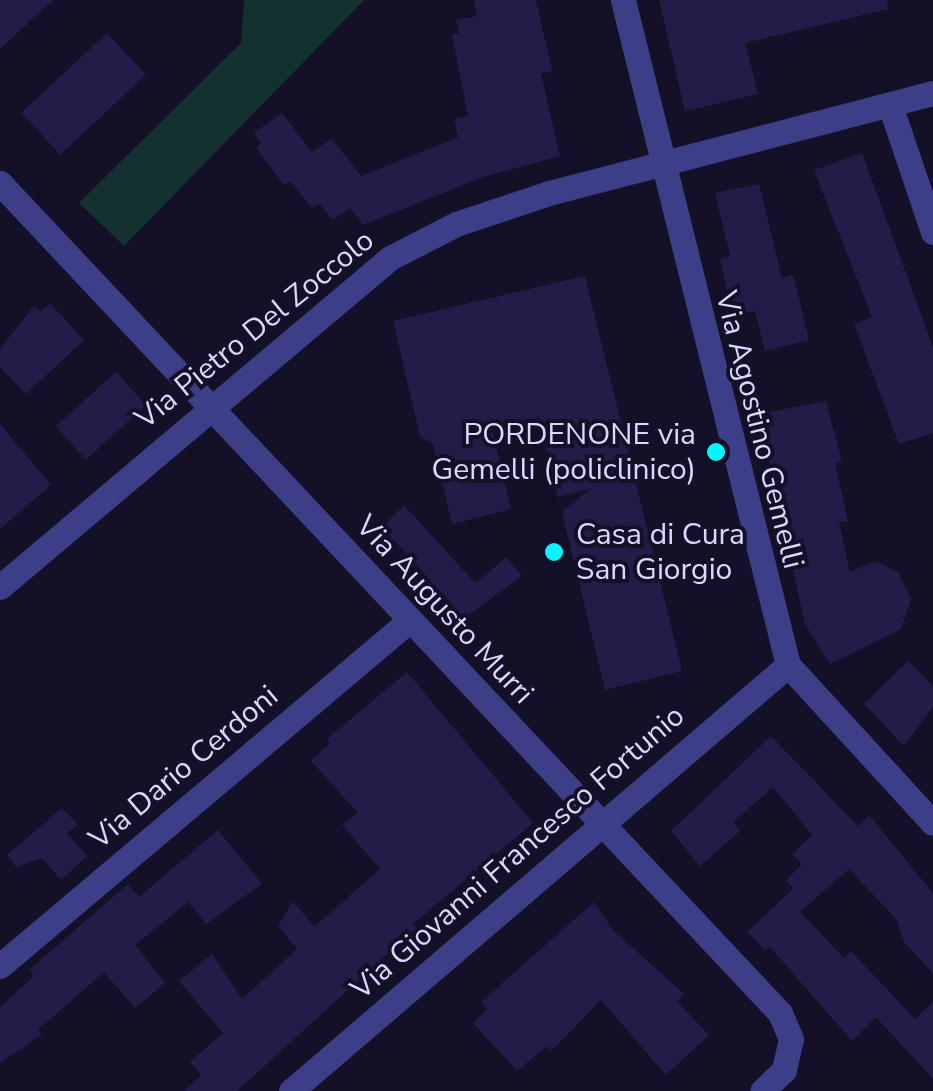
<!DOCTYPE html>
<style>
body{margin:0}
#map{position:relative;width:933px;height:1091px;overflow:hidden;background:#131028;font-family:"Nunito Sans",sans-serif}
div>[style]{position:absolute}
.green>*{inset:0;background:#13322f}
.building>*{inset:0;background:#231c49;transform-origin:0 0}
.minor>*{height:25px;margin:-12.5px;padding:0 12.5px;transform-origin:12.5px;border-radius:12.5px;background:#3c3e87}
.dots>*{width:28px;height:28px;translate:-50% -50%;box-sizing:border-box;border:5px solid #131028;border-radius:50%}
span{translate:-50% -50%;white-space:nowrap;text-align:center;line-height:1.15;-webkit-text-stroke:8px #131028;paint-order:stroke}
.street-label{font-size:30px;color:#dad8ff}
.poi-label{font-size:30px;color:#dad8ff}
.right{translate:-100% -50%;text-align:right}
.left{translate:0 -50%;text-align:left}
</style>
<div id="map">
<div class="green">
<i style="clip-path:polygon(244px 0,364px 0,124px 246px,79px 203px,241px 43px)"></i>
</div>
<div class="building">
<i style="clip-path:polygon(0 0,53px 0,0 49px)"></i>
<i style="clip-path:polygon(474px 0,536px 0,552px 71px,541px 74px,560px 156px,483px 177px,363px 225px,350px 208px,333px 220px,320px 204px,312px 208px,290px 181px,284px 185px,256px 148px,261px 143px,254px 133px,282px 113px,312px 152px,332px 139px,361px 176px,458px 137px,454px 119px,468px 116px,452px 35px,459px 33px,456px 20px,477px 16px)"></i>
<i style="clip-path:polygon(659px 0,887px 0,888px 9px,745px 43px,758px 94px,685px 111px)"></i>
<i style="left:107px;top:33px;width:57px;height:117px;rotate:47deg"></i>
<i style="clip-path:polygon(862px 153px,933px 347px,933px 433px,899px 444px,854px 324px,872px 317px,814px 170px)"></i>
<i style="clip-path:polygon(759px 184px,782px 278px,793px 275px,809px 340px,765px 351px,755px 311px,733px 316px,720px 259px,730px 256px,715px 193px)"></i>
<i style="clip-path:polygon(585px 276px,682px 671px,605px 690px,562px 512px,592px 488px,558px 497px,539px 417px,492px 430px,511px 509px,452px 524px,433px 444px,420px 436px,393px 321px)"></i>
<i style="clip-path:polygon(50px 303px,84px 340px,26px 394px,0 367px,0 349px,34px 306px,41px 312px)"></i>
<i style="left:116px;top:372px;width:45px;height:81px;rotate:48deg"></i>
<i style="clip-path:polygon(826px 401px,842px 462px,835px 463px,848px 521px,839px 522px,850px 572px,875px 561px,898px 572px,911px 599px,901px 629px,830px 664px,805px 624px,760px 421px,770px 419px,770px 412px)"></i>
<i style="clip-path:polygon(0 424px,51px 485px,0 529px)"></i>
<i style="clip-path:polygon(404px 505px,475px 583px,507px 557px,522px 576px,459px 622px,450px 602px,382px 527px)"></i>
<i style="clip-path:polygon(908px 661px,933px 686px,933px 707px,904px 746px,864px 704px)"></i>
<i style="clip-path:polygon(407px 672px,533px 823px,413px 924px,416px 928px,237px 1091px,184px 1091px,201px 1075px,190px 1062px,223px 1033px,179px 981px,212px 954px,242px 999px,297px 949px,278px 926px,293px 901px,314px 927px,380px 869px,342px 825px,358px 813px,311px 761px,330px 743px,327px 739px)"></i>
<i style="clip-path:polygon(771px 736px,858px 826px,869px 815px,933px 893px,933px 973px,903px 941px,897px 920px,849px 869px,800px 912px,844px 958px,851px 951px,915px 1019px,933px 1002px,933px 1079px,876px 1017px,852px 1041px,770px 947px,765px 950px,747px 932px,794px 888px,786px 881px,802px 864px,792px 854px,812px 835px,773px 787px,733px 822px,740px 831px,700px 866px,671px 831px)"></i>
<i style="clip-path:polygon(62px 808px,78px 825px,67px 833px,87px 856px,61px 880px,42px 858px,16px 867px,7px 855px)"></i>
<i style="clip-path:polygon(218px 830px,262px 884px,206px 924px,188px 902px,135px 945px,165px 983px,135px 1008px,104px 972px,38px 1030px,42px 1035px,0 1063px,0 1007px,34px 976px,29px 970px,128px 884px,139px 897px)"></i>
<i style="clip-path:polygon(594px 902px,613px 930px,684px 994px,677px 1001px,709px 1035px,666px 1075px,601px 1000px,551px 1051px,547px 1046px,517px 1071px,473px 1023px,487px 1009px,481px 1002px)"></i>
</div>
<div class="minor">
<i style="left:623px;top:0;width:685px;rotate:76.07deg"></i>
<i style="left:788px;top:665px;width:214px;rotate:47.5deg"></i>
<i style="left:890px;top:105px;width:134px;rotate:71.3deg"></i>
<i style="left:0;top:183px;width:1139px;rotate:46.78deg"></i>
<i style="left:780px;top:1013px;width:28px;rotate:67deg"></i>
<i style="left:791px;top:1039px;width:32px;rotate:103deg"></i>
<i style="left:784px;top:1070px;width:30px;rotate:136deg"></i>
<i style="left:0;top:587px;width:510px;rotate:-40.15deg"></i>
<i style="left:390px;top:258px;width:74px;rotate:-27.3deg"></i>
<i style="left:456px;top:224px;width:98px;rotate:-18.4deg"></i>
<i style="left:549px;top:193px;width:397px;rotate:-14.6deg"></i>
<i style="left:0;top:966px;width:536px;rotate:-40.16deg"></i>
<i style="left:291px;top:1091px;width:655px;rotate:-40.6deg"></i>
</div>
<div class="dots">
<i style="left:716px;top:452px;background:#06f4fd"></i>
<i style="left:554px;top:552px;background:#06f4fd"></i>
</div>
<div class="street-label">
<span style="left:255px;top:330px;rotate:-39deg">Via Pietro Del Zoccolo</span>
<span style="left:759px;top:430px;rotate:76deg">Via Agostino Gemelli</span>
<span style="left:444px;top:610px;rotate:47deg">Via Augusto Murri</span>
<span style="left:184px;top:768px;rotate:-40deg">Via Dario Cerdoni</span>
<span style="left:518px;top:853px;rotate:-41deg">Via Giovanni Francesco Fortunio</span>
</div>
<div class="poi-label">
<span class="right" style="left:696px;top:452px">PORDENONE via<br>Gemelli (policlinico)</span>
<span class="left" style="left:576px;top:552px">Casa di Cura<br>San Giorgio</span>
</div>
</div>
